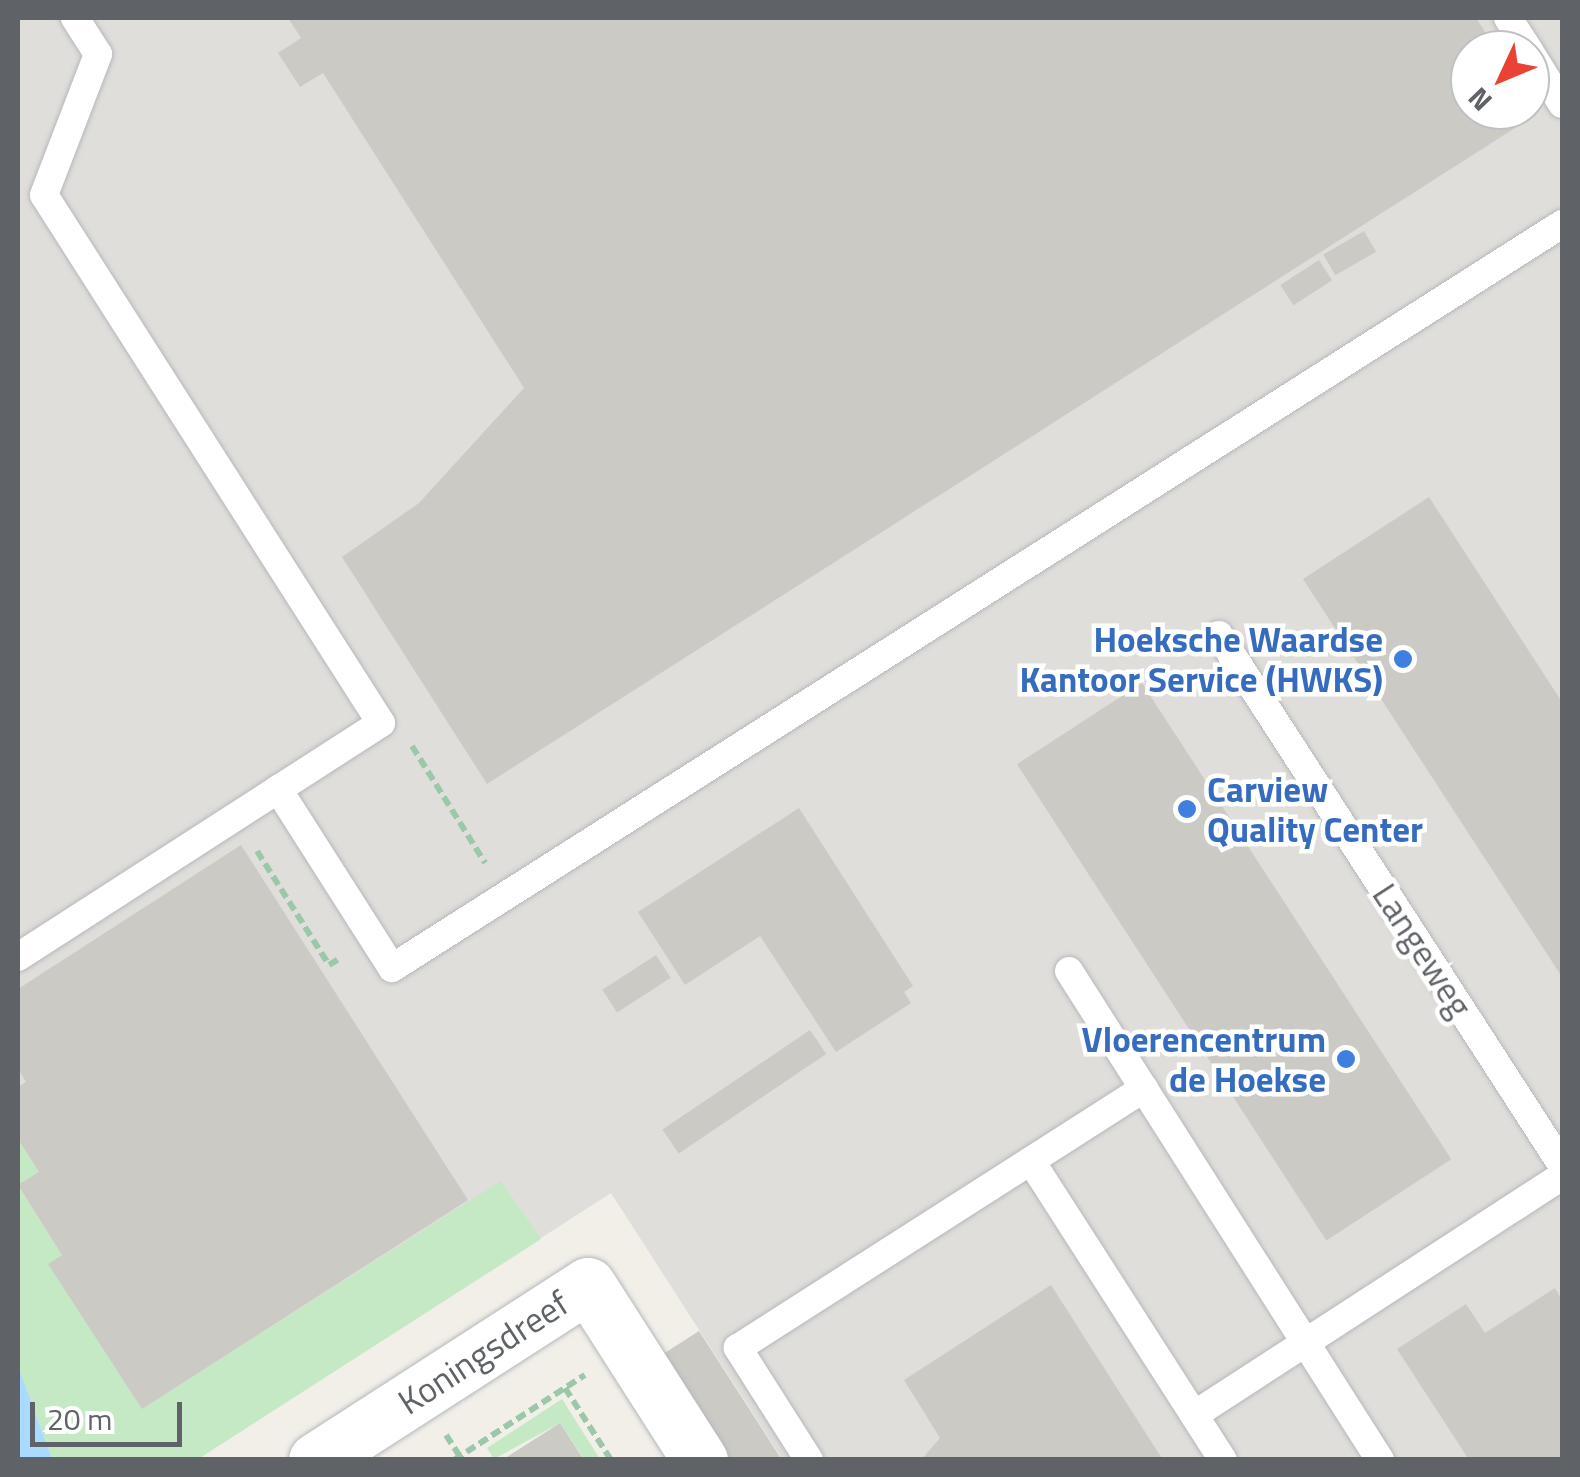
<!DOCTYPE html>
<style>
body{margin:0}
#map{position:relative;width:1580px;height:1477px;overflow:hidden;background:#f1efe8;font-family:"Titillium Web",sans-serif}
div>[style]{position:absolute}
.industrial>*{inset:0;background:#e0deda}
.green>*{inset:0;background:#c5e8c5}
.water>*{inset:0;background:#aadaff}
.building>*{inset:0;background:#cccac5;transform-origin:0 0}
.path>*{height:6px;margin-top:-3px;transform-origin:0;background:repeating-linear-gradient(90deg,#9cc7a9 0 10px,transparent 0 15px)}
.roads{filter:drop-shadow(0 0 2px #b5b8bc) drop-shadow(0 0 2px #b5b8bc)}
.service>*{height:28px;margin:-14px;padding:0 14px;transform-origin:14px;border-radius:14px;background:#fff}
.minor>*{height:55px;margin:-27.5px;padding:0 27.5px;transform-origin:27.5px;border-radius:27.5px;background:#fff}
.dots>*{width:28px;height:28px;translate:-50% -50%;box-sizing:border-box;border:5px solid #fff;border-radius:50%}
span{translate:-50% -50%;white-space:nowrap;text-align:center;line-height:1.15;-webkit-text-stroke:9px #fff;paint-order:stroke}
.shop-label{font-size:35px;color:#366cbe;font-weight:700}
.right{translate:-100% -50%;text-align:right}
.left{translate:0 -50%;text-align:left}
.street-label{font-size:35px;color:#5f6368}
.frame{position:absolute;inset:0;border:20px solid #5f6368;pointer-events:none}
.north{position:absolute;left:1450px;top:30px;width:100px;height:100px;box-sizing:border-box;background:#fff;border:2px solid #bfc1c3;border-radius:50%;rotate:226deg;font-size:28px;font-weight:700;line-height:40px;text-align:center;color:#5f6368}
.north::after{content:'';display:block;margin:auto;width:35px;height:45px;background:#ea4335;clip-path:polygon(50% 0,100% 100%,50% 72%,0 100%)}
.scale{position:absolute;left:30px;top:1402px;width:152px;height:45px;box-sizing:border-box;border:5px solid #5f6368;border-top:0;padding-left:12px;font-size:30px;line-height:35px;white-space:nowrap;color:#5f6368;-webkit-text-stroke:8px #fff;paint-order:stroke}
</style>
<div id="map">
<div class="industrial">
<i style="clip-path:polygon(evenodd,18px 18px,1562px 18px,1562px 1459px,782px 1459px,611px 1193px,198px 1459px,52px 1459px,18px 1366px,18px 18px,1470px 50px,1530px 50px,1530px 110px,1470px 110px,1470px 50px)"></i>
</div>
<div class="green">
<i style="clip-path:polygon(18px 1139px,39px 1172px,18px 1186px,62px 1255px,49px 1264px,142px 1409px,501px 1181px,541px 1239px,198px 1459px,52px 1459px,18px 1366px)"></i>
<i style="clip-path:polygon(562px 1399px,600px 1459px,584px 1459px,560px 1423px,494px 1459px,487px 1448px)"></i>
</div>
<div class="water">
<i style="clip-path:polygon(18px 1366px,52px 1459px,18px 1459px)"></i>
</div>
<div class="building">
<i style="clip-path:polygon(288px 18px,1476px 18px,1497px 50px,1470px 50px,1470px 110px,1530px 110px,1530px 102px,1537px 114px,487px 784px,342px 557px,419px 503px,524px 388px,323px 73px,300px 87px,278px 53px,301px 38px)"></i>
<i style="left:1364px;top:231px;width:24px;height:47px;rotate:60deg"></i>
<i style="left:1319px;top:260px;width:24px;height:46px;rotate:57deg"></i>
<i style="clip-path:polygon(1429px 497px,1562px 702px,1562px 977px,1303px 579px)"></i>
<i style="left:1142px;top:683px;width:568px;height:149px;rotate:57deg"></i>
<i style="clip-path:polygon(799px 808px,913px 986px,904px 992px,911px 1003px,836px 1052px,760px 936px,685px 985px,638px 912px)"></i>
<i style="clip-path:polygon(241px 845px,468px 1200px,142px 1409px,48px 1264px,62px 1255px,18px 1185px,39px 1172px,18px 1139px,18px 1087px,26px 1082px,18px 1069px,18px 989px)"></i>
<i style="left:656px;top:955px;width:27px;height:64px;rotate:57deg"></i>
<i style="left:810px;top:1030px;width:29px;height:178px;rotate:56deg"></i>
<i style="clip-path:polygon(1051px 1285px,1163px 1460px,921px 1460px,940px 1438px,904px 1380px)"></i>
<i style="clip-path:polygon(1555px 1288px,1562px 1300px,1562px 1460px,1469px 1460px,1397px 1349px,1466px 1304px,1485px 1333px)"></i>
<i style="clip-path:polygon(699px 1331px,782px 1460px,727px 1460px,660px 1356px)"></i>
<i style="clip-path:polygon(560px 1423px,584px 1460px,502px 1460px)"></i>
</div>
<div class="path">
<i style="left:412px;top:746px;width:138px;rotate:58deg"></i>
<i style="left:257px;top:851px;width:135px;rotate:57.7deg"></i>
<i style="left:329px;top:965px;width:13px;rotate:-32deg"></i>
<i style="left:565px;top:1388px;width:85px;rotate:57.4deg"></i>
<i style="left:446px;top:1435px;width:27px;rotate:57deg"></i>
<i style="left:454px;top:1460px;width:156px;rotate:-33deg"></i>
</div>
<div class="roads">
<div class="service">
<i style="left:1508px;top:18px;width:38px;rotate:57deg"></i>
<i style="left:1530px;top:52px;width:61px;rotate:58.4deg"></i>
<i style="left:1219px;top:635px;width:631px;rotate:57.09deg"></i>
<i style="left:278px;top:789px;width:212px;rotate:57.5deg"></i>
<i style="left:392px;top:968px;width:1387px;rotate:-32.45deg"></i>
<i style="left:18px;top:957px;width:432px;rotate:-32.8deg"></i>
<i style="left:381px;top:723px;width:626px;rotate:-122.55deg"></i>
<i style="left:44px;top:195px;width:151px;rotate:-69deg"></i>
<i style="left:98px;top:54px;width:43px;rotate:-122.6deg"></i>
<i style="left:1069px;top:971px;width:580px;rotate:57.54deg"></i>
<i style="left:1031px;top:1161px;width:355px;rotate:57.3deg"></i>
<i style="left:1194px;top:1415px;width:439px;rotate:-33deg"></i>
<i style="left:809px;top:1460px;width:133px;rotate:-122.4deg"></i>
<i style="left:738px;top:1348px;width:482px;rotate:-32.6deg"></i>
</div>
<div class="minor">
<i style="left:316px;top:1460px;width:323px;rotate:-32.8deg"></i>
<i style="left:588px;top:1285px;width:208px;rotate:57.4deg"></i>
</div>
</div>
<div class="dots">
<i style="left:1403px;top:659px;background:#3f7fe0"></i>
<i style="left:1187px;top:809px;background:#3f7fe0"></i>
<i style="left:1346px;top:1059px;background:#3f7fe0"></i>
</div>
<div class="shop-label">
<span class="right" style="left:1383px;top:659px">Hoeksche Waardse<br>Kantoor Service (HWKS)</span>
<span class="left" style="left:1207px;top:809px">Carview<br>Quality Center</span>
<span class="right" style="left:1326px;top:1059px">Vloerencentrum<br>de Hoekse</span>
</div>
<div class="street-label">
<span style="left:1423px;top:950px;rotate:57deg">Langeweg</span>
<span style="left:483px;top:1352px;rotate:-33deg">Koningsdreef</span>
</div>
<div class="frame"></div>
<div class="north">N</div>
<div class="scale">20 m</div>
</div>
